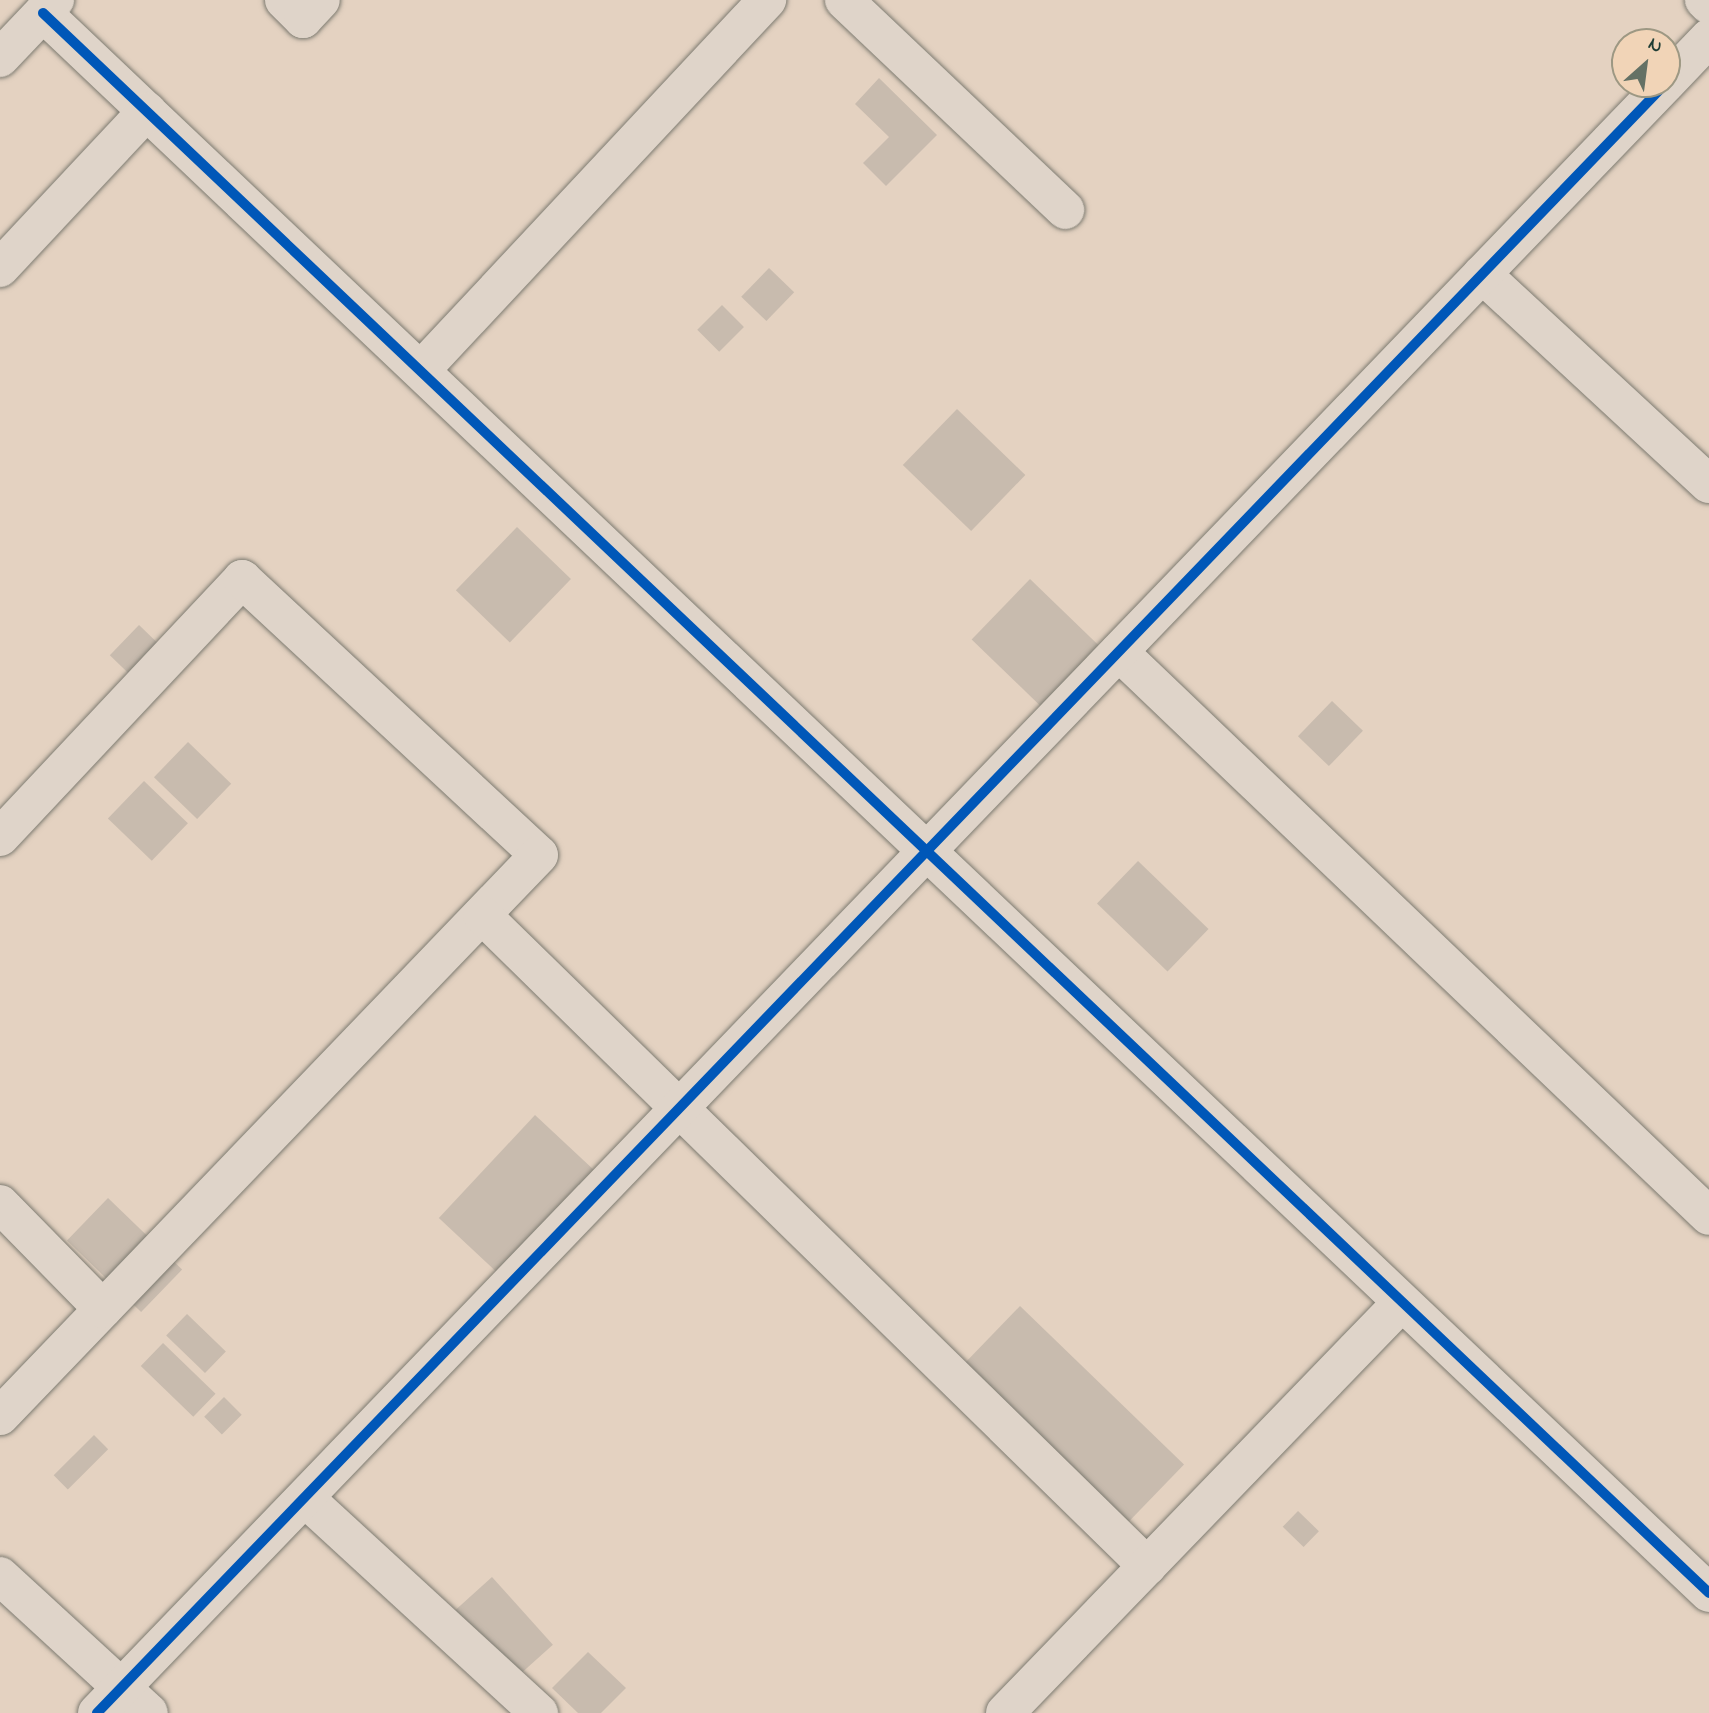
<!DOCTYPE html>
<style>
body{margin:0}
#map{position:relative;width:1709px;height:1713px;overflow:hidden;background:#e4d2c1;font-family:"Indie Flower",sans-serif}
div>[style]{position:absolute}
.building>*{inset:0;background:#c8bbae;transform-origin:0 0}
.roads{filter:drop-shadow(0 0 2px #7d7b71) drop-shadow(0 0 2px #7d7b71)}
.minor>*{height:38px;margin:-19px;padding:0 19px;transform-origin:19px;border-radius:19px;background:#dfd4c9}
.cycleway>*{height:10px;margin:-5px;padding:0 5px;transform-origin:5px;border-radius:5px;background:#0057b8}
span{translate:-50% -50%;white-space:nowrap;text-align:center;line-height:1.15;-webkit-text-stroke:7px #f1d4b7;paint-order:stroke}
.north{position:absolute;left:1611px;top:28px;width:70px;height:70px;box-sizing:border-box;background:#f1d4b7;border:2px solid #9d9883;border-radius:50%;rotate:28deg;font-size:19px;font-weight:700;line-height:28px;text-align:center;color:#1f3d34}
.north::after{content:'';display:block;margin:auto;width:24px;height:32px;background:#647165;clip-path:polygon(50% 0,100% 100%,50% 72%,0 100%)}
</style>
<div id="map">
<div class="building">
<i style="clip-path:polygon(879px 78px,937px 135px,886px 186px,863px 163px,889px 137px,855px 104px)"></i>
<i style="left:769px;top:268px;width:35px;height:40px;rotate:44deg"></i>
<i style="left:722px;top:305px;width:31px;height:35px;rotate:45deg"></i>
<i style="left:957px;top:409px;width:95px;height:78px;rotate:44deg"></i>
<i style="left:517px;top:527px;width:75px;height:88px;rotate:44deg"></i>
<i style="left:1030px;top:579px;width:100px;height:84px;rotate:44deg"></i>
<i style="left:139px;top:625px;width:63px;height:42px;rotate:44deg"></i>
<i style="left:1332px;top:701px;width:43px;height:49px;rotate:44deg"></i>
<i style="left:188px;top:742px;width:60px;height:49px;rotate:44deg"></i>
<i style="left:144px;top:781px;width:61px;height:52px;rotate:44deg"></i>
<i style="left:1138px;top:861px;width:98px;height:59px;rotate:44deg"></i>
<i style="left:535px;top:1115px;width:100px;height:141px;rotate:43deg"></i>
<i style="left:108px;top:1198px;width:103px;height:59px;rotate:44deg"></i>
<i style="left:1020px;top:1306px;width:228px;height:80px;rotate:44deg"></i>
<i style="left:187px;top:1314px;width:54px;height:30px;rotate:44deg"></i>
<i style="left:163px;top:1343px;width:73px;height:32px;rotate:44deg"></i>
<i style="left:224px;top:1397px;width:25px;height:28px;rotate:45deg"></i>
<i style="left:94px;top:1435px;width:20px;height:57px;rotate:45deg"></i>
<i style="left:1298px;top:1511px;width:29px;height:22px;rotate:44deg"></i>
<i style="left:492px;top:1577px;width:91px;height:60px;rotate:48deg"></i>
<i style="clip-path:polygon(588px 1652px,626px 1688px,601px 1713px,578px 1713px,552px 1688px)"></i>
</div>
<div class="roads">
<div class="minor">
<i style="left:284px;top:0;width:27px;rotate:45deg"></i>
<i style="left:303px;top:19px;width:26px;rotate:-47deg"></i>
<i style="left:844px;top:0;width:305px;rotate:43.5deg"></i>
<i style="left:1704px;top:0;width:7px;rotate:45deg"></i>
<i style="left:43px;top:13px;width:2296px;rotate:43.48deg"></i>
<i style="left:0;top:58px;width:80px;rotate:-46.5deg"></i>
<i style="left:1667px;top:82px;width:61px;rotate:-46.3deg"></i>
<i style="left:0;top:268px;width:215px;rotate:-46.9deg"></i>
<i style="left:1482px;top:274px;width:309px;rotate:42.8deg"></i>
<i style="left:421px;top:370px;width:507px;rotate:-46.92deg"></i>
<i style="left:1119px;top:652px;width:816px;rotate:43.71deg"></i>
<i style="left:0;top:837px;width:354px;rotate:-46.8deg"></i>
<i style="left:242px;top:579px;width:405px;rotate:42.9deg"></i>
<i style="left:539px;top:855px;width:778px;rotate:133.85deg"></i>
<i style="left:482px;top:915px;width:931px;rotate:44.39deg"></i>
<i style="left:0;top:1204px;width:147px;rotate:45.6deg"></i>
<i style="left:305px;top:1498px;width:318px;rotate:42.6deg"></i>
<i style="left:0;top:1576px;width:202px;rotate:42.6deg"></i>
<i style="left:97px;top:1713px;width:2261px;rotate:-46.09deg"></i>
<i style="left:1005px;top:1713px;width:571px;rotate:-45.99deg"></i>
</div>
</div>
<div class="cycleway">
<i style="left:43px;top:13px;width:2296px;rotate:43.48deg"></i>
<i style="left:97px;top:1713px;width:2261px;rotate:-46.09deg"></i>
</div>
<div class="north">N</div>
</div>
